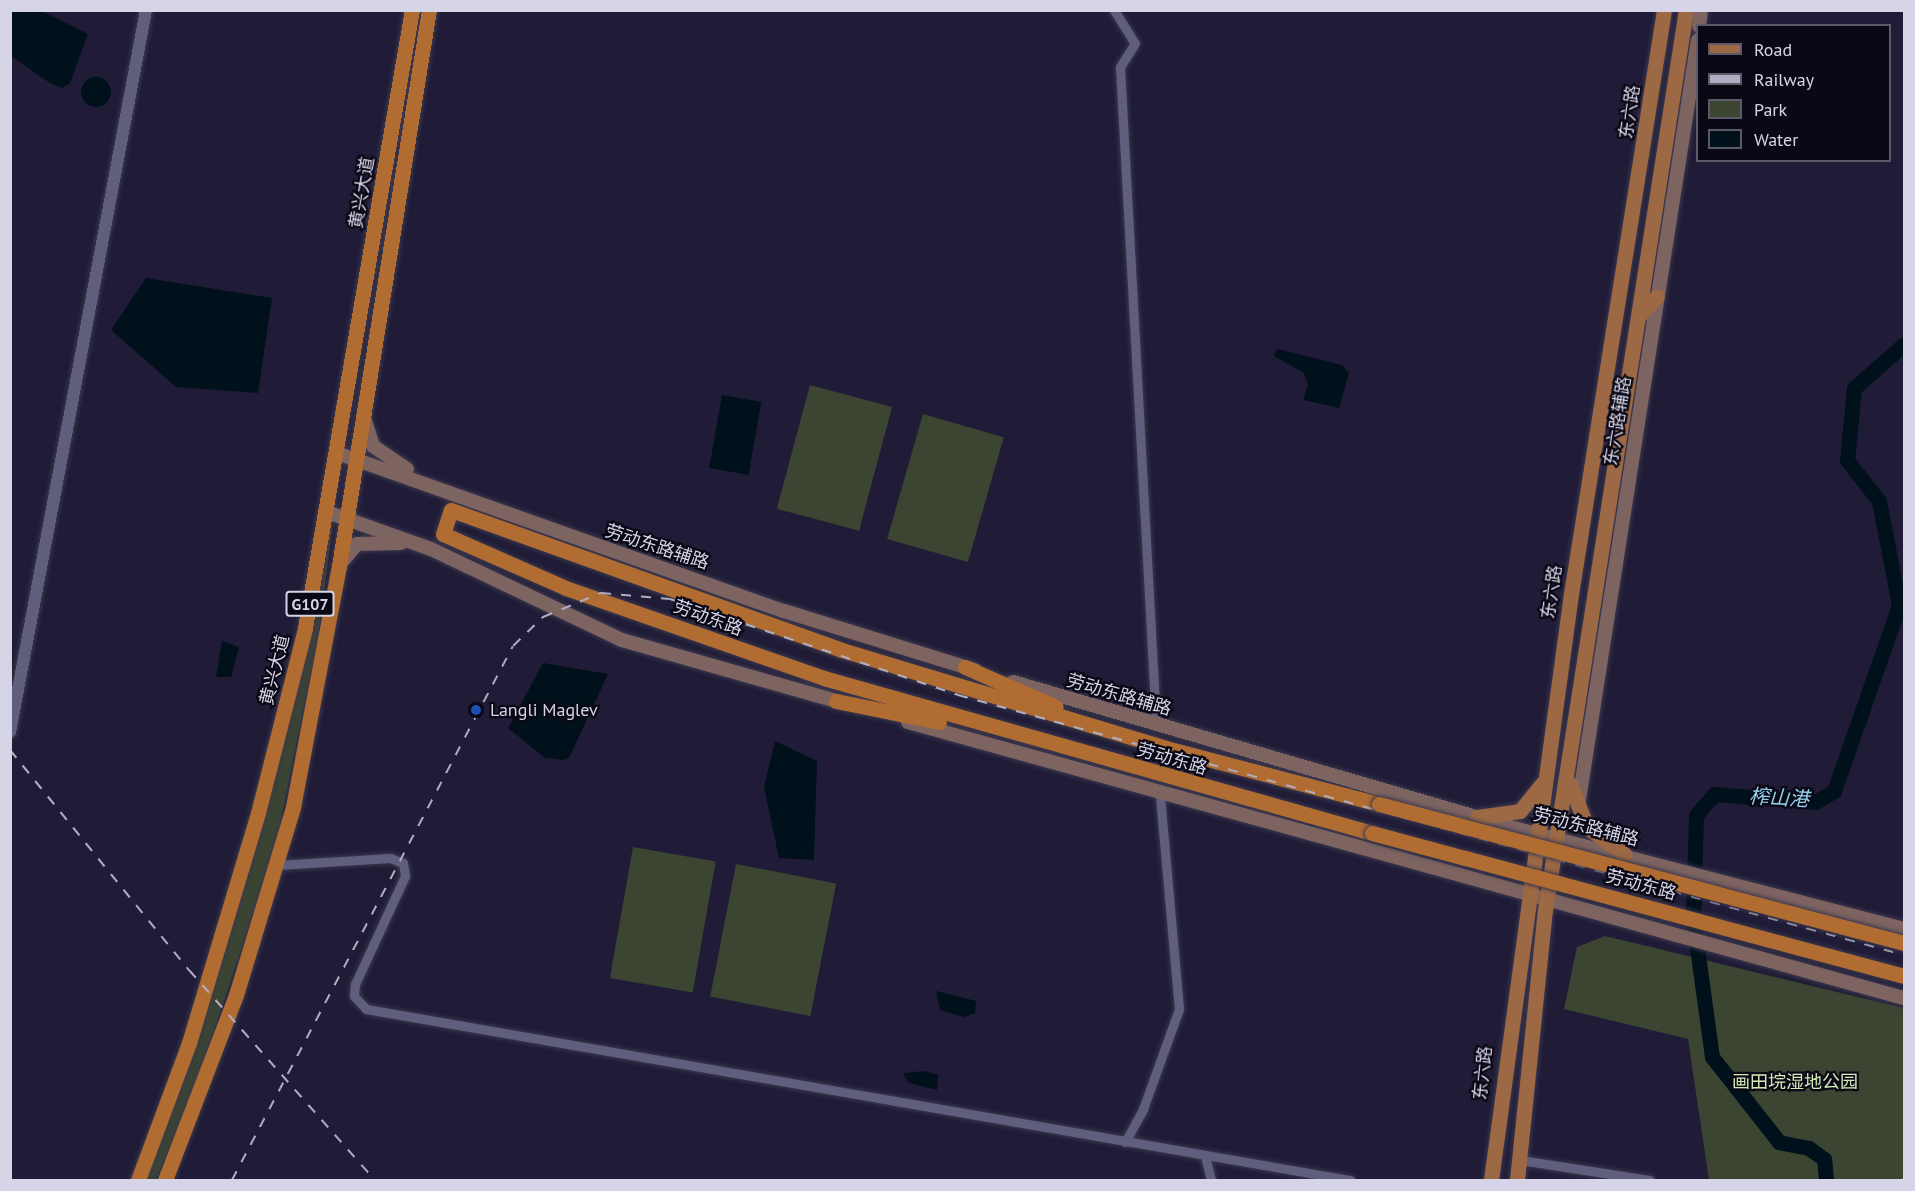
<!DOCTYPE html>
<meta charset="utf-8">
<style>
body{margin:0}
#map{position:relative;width:1915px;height:1191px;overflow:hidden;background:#201c37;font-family:"PT Sans","Noto Sans SC",sans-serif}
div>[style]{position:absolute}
.green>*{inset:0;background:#3b4532;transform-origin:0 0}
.water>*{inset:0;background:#00111b;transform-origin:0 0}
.round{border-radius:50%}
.river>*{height:15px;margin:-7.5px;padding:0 7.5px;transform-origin:7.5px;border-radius:7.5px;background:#00111b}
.roads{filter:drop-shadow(0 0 2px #3b384e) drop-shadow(0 0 2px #3b384e)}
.minor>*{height:9px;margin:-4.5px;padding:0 4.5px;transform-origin:4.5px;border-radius:4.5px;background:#605e7d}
.tertiary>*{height:12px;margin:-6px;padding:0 6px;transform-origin:6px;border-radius:6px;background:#605e7d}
.secondary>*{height:14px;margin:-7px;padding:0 7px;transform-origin:7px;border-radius:7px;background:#7e6460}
.primary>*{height:15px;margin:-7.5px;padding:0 7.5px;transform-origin:7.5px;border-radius:7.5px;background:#9d6944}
.trunk>*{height:15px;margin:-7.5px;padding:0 7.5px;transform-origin:7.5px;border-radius:7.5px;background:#b16d31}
.rail>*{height:2px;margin-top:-1px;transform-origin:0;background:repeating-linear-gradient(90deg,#afadc2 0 10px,transparent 0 20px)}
.bridges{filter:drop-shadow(0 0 2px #3b384e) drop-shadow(0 0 2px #3b384e)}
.trunk-bridge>*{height:15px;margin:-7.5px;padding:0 7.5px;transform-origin:7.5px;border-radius:7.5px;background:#b16d31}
.dots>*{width:16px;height:16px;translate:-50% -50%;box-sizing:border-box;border:3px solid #0a0814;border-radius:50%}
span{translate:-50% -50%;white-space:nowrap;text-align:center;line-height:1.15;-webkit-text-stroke:4.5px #0a0814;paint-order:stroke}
.shield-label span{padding:2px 4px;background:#0a0814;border:2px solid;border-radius:4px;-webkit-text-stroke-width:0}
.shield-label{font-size:16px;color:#d6d5e8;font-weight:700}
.street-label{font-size:18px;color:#d6d5e8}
.poi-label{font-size:18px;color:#d6d5e8}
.left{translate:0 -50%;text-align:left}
.park-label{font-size:18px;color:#cfeab4}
.water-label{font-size:20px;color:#91d1ee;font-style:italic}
.frame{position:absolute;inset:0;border:12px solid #d6d5e8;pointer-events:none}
.legend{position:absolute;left:1696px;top:24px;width:195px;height:138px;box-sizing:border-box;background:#0a0814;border:2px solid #5c5a69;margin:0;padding:8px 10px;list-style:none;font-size:18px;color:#d6d5e8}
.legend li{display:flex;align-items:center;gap:12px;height:30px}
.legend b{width:30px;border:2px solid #5c5a69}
</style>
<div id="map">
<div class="green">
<i style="left:810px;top:385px;width:85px;height:128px;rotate:15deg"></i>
<i style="left:923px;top:414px;width:84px;height:130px;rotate:16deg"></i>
<i style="clip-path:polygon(334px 515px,318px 638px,276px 845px,195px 1088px,156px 1180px,147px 1180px,267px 811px)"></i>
<i style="left:633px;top:847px;width:84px;height:133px;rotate:10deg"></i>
<i style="left:736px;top:864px;width:102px;height:135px;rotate:11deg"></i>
<i style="clip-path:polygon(1605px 936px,1904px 1008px,1904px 1180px,1709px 1180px,1688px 1039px,1564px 1009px,1577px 947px)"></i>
</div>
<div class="water">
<i style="clip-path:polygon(10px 11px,42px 11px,88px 34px,70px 83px,62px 88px,50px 83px,11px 56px)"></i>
<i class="round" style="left:81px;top:77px;width:30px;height:30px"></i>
<i style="clip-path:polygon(146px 278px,272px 298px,258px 393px,176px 387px,111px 330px)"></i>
<i style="clip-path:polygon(1277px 349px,1342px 365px,1349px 373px,1339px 408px,1303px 400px,1308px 385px,1304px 373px,1274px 356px)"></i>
<i style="left:722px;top:395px;width:40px;height:74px;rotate:10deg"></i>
<i style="clip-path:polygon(222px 641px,239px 647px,231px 677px,216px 677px)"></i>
<i style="clip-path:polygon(543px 663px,608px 674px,569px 758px,563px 760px,545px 758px,508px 728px)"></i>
<i style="clip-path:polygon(775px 741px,817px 761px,814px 860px,779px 858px,764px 787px)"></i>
<i style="clip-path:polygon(936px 991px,976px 1001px,975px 1013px,964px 1017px,940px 1010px)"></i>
<i style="clip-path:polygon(924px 1071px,938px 1075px,937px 1090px,909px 1083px,903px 1073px)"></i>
</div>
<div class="river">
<i style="left:1826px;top:1180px;width:21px;rotate:-95deg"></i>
<i style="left:1824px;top:1159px;width:19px;rotate:-144deg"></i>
<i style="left:1809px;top:1148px;width:31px;rotate:-169deg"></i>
<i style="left:1779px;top:1142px;width:108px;rotate:-128.2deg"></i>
<i style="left:1712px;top:1057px;width:140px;rotate:-97.8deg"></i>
<i style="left:1693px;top:918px;width:103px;rotate:-88.3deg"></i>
<i style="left:1696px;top:815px;width:28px;rotate:-49deg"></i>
<i style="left:1714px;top:794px;width:101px;rotate:4.5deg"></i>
<i style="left:1815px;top:802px;width:22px;rotate:-30deg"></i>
<i style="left:1834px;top:791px;width:197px;rotate:-70.7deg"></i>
<i style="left:1899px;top:605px;width:106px;rotate:-100.9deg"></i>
<i style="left:1879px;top:501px;width:52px;rotate:-128deg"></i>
<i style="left:1847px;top:460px;width:72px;rotate:-84.4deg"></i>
<i style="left:1854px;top:388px;width:67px;rotate:-41.3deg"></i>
</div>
<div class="roads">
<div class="minor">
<i style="left:1114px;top:10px;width:39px;rotate:58deg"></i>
<i style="left:1135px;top:43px;width:28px;rotate:122deg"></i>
<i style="left:1120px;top:67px;width:658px;rotate:86.86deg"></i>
<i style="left:278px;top:865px;width:112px;rotate:-3.6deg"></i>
<i style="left:390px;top:858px;width:14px;rotate:21deg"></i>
<i style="left:403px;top:863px;width:13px;rotate:81deg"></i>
<i style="left:405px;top:876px;width:119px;rotate:114.8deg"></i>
<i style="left:355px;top:984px;width:12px;rotate:95deg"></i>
<i style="left:354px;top:996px;width:18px;rotate:47deg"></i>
<i style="left:366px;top:1009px;width:999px;rotate:9.86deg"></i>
<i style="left:1125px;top:1142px;width:38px;rotate:-61deg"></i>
<i style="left:1143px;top:1109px;width:106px;rotate:-70.2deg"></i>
<i style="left:1179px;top:1009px;width:215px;rotate:-95.1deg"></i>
<i style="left:1205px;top:1156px;width:25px;rotate:76deg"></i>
<i style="left:1520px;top:1160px;width:131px;rotate:8.8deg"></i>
</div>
<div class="tertiary">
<i style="left:10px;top:732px;width:735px;rotate:-79.33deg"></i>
</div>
<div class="secondary">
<i style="left:1699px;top:26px;width:16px;rotate:-83deg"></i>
<i style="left:364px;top:418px;width:29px;rotate:72deg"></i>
<i style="left:373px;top:446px;width:41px;rotate:34.1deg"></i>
<i style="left:337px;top:453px;width:474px;rotate:19.5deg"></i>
<i style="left:784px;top:611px;width:200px;rotate:17.2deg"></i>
<i style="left:327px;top:512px;width:110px;rotate:19.6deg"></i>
<i style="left:431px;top:549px;width:212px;rotate:25.5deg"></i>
<i style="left:622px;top:640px;width:233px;rotate:15.9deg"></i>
<i style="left:340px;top:564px;width:26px;rotate:-50deg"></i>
<i style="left:357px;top:544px;width:44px;rotate:-1.3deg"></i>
<i style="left:1013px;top:682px;width:522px;rotate:16.25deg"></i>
<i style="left:1514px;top:828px;width:403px;rotate:14.5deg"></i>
<i style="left:908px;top:722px;width:1034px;rotate:15.49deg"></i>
<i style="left:1578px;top:806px;width:775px;rotate:-81.1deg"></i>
</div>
<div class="primary">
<i style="left:1638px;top:317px;width:28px;rotate:-48deg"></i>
<i style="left:1570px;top:784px;width:46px;rotate:68.4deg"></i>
<i style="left:1587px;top:827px;width:46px;rotate:36.1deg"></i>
<i style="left:1477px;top:817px;width:43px;rotate:-7.9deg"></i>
<i style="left:1520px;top:811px;width:36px;rotate:-51deg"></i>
<i style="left:1491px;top:1180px;width:591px;rotate:-82.23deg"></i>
<i style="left:1571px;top:594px;width:591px;rotate:-80.95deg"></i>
<i style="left:1517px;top:1180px;width:271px;rotate:-84.1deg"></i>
<i style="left:1545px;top:910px;width:911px;rotate:-81.1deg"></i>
</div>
<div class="trunk">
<i style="left:965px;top:667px;width:99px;rotate:23.7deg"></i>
<i style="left:836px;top:701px;width:105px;rotate:11.5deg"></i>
<i style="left:1372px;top:833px;width:569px;rotate:-164.21deg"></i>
<i style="left:824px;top:678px;width:273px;rotate:-160.8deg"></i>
<i style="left:566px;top:588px;width:134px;rotate:-156.3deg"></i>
<i style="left:443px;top:534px;width:25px;rotate:-72deg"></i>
<i style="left:451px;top:510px;width:415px;rotate:19.7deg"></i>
<i style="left:842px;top:650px;width:350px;rotate:16.8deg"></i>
<i style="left:1177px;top:751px;width:209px;rotate:14.7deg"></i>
<i style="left:138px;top:1180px;width:146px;rotate:-69.6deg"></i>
<i style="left:189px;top:1043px;width:240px;rotate:-73.3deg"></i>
<i style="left:258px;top:813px;width:191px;rotate:-75.7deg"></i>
<i style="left:305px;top:628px;width:627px;rotate:-80.18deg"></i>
<i style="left:165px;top:1180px;width:198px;rotate:-69deg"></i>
<i style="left:236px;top:995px;width:196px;rotate:-73.1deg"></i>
<i style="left:293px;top:807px;width:245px;rotate:-79.2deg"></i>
<i style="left:339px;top:566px;width:563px;rotate:-80.81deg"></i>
</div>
</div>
<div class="rail">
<i style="left:10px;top:750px;width:284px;rotate:50.9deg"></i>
<i style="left:189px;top:970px;width:281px;rotate:48.5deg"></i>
<i style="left:232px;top:1180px;width:603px;rotate:-62.25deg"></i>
<i style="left:513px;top:646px;width:42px;rotate:-44deg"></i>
<i style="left:543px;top:617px;width:63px;rotate:-22.5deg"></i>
<i style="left:601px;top:593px;width:69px;rotate:5deg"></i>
<i style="left:670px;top:599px;width:304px;rotate:18.4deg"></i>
<i style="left:958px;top:695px;width:981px;rotate:15.37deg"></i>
</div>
<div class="bridges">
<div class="trunk-bridge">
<i style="left:1379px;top:804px;width:543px;rotate:14.83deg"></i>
<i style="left:1372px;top:833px;width:551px;rotate:15.05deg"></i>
</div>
</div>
<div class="dots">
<i style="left:476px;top:710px;background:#1a4fb4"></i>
</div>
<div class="shield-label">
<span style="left:310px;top:604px">G107</span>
</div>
<div class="street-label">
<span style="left:1630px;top:112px;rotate:-82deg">东六路</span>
<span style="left:362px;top:193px;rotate:-80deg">黄兴大道</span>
<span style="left:1618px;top:421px;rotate:-81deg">东六路辅路</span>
<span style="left:657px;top:547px;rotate:18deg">劳动东路辅路</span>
<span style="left:1552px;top:592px;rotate:-82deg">东六路</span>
<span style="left:708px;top:618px;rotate:20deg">劳动东路</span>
<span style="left:275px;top:670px;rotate:-76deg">黄兴大道</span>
<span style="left:1119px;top:695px;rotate:16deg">劳动东路辅路</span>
<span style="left:1172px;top:759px;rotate:16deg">劳动东路</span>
<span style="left:1586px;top:827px;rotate:14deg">劳动东路辅路</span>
<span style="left:1641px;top:885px;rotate:15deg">劳动东路</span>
<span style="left:1483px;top:1073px;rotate:-84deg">东六路</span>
</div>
<div class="poi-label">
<span class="left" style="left:490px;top:710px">Langli Maglev</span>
</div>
<div class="park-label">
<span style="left:1795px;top:1082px">画田垸湿地公园</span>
</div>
<div class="water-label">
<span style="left:1779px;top:798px;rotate:3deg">榨山港</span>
</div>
<div class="frame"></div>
<ul class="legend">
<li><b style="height:8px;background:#9d6944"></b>Road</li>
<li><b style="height:8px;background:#afadc2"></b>Railway</li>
<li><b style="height:16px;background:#3b4532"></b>Park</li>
<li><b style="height:16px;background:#00111b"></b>Water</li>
</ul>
</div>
